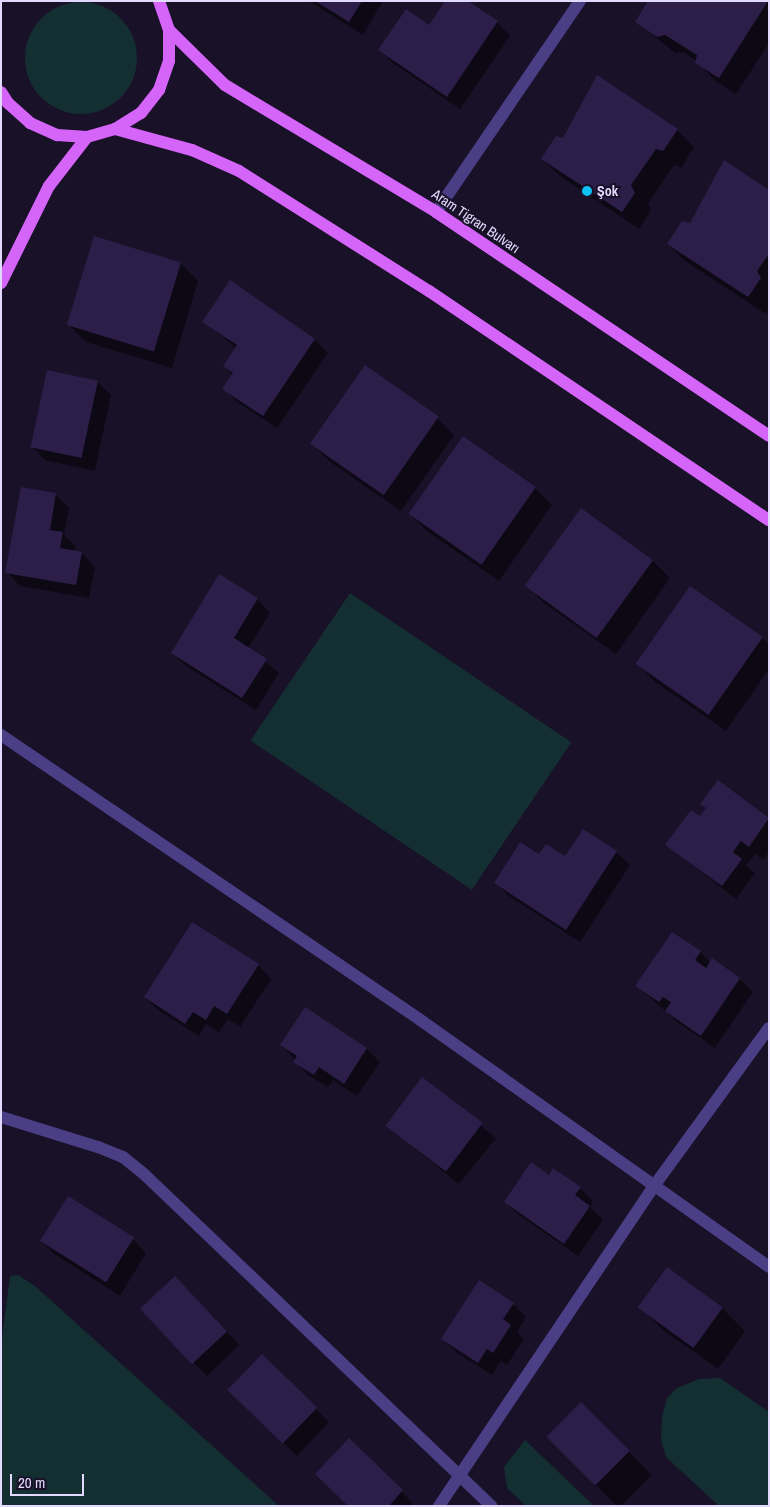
<!DOCTYPE html>
<meta charset="utf-8">
<style>
body{margin:0}
#map{position:relative;width:770px;height:1507px;overflow:hidden;background:#181128;font-family:"Archivo Narrow",sans-serif}
div>[style]{position:absolute}
.green>*{inset:0;background:#142f32;transform-origin:0 0}
.round{border-radius:50%}
.shadow>*{inset:0;background:#0007;transform-origin:0 0}
.building>*{inset:0;background:#2c1e48;transform-origin:0 0}
.minor>*{height:12px;margin:-6px;padding:0 6px;transform-origin:6px;border-radius:6px;background:#4a3e85}
.major>*{height:12px;margin:-6px;padding:0 6px;transform-origin:6px;border-radius:6px;background:#d564f9}
.dots>*{width:14px;height:14px;translate:-50% -50%;box-sizing:border-box;border:2px solid #181128;border-radius:50%}
span{translate:-50% -50%;white-space:nowrap;text-align:center;line-height:1.15;-webkit-text-stroke:4px #181128;paint-order:stroke}
.poi-label{font-size:14px;color:#e2d9fe;font-weight:700}
.left{translate:0 -50%;text-align:left}
.street-label{font-size:14px;color:#e2d9fe}
.frame{position:absolute;inset:0;border:2px solid #e2d9fe;pointer-events:none}
.scale{position:absolute;left:10px;top:1474px;width:74px;height:22px;box-sizing:border-box;border:2px solid #e2d9fe;border-top:0;padding-left:6px;font-size:15px;line-height:18px;white-space:nowrap;color:#e2d9fe;-webkit-text-stroke:4px #181128;paint-order:stroke}
</style>
<div id="map">
<div class="green">
<i class="round" style="left:25px;top:2px;width:112px;height:112px"></i>
<i style="left:350px;top:593px;width:267px;height:178px;rotate:34deg"></i>
<i style="clip-path:polygon(18px 1275px,35px 1286px,279px 1506px,1px 1506px,1px 1345px,10px 1276px)"></i>
<i style="clip-path:polygon(720px 1378px,769px 1412px,769px 1506px,719px 1506px,666px 1457px,661px 1440px,662px 1417px,667px 1398px,677px 1388px,699px 1379px)"></i>
<i style="clip-path:polygon(525px 1440px,594px 1506px,526px 1506px,507px 1488px,504px 1467px)"></i>
</div>
<div class="shadow">
<i style="clip-path:polygon(309px 1px,383px 1px,363px 35px)"></i>
<i style="clip-path:polygon(650px 1px,769px 1px,769px 43px,736px 94px,714px 80px,697px 61px,683px 52px,675px 53px,637px 22px)"></i>
<i style="clip-path:polygon(497px 22px,510px 36px,460px 109px,393px 63px,380px 50px)"></i>
<i style="clip-path:polygon(598px 77px,677px 130px,694px 147px,681px 168px,674px 165px,648px 203px,651px 210px,639px 229px,560px 176px,542px 159px,564px 139px)"></i>
<i style="clip-path:polygon(724px 162px,769px 192px,769px 309px,766px 314px,685px 261px,668px 244px,690px 224px)"></i>
<i style="clip-path:polygon(95px 238px,181px 264px,198px 281px,172px 368px,86px 342px,69px 325px)"></i>
<i style="clip-path:polygon(204px 321px,315px 340px,328px 353px,277px 428px,237px 402px,224px 388px,233px 375px,224px 366px,236px 348px)"></i>
<i style="clip-path:polygon(48px 372px,98px 382px,111px 395px,95px 471px,45px 460px,32px 447px)"></i>
<i style="clip-path:polygon(437px 418px,454px 435px,401px 511px,329px 461px,312px 444px)"></i>
<i style="clip-path:polygon(535px 488px,552px 505px,499px 581px,427px 531px,410px 514px)"></i>
<i style="clip-path:polygon(56px 495px,69px 508px,64px 535px,76px 546px,74px 552px,82px 553px,95px 567px,89px 598px,20px 586px,7px 572px)"></i>
<i style="clip-path:polygon(653px 561px,670px 578px,616px 654px,544px 603px,527px 586px)"></i>
<i style="clip-path:polygon(257px 599px,270px 613px,248px 648px,279px 673px,256px 710px,186px 666px,172px 653px)"></i>
<i style="clip-path:polygon(762px 638px,769px 644px,769px 669px,726px 731px,654px 681px,637px 663px)"></i>
<i style="clip-path:polygon(718px 782px,769px 820px,769px 852px,763px 860px,755px 854px,746px 865px,755px 873px,736px 899px,667px 845px,700px 818px,707px 809px,702px 804px)"></i>
<i style="clip-path:polygon(616px 852px,630px 865px,580px 942px,509px 896px,496px 883px,540px 856px,566px 858px)"></i>
<i style="clip-path:polygon(700px 952px,711px 963px,713px 960px,740px 979px,753px 992px,715px 1048px,680px 1024px,637px 986px)"></i>
<i style="clip-path:polygon(258px 965px,271px 979px,240px 1027px,228px 1019px,219px 1032px,206px 1024px,199px 1036px,158px 1010px,145px 997px)"></i>
<i style="clip-path:polygon(282px 1045px,366px 1048px,380px 1062px,357px 1096px,333px 1080px,328px 1087px,308px 1075px)"></i>
<i style="left:423px;top:1079px;width:94px;height:59px;rotate:39deg"></i>
<i style="clip-path:polygon(549px 1177px,580px 1188px,593px 1201px,590px 1207px,603px 1220px,578px 1256px,519px 1215px,505px 1202px)"></i>
<i style="clip-path:polygon(68px 1198px,133px 1239px,146px 1253px,120px 1296px,54px 1254px,41px 1241px)"></i>
<i style="clip-path:polygon(667px 1269px,722px 1308px,745px 1331px,718px 1369px,663px 1330px,640px 1307px)"></i>
<i style="clip-path:polygon(188px 1291px,239px 1345px,207px 1376px,194px 1363px)"></i>
<i style="clip-path:polygon(513px 1304px,526px 1317px,517px 1332px,524px 1339px,507px 1365px,501px 1361px,492px 1375px,456px 1352px,442px 1338px)"></i>
<i style="clip-path:polygon(242px 1403px,316px 1409px,329px 1422px,297px 1456px)"></i>
<i style="left:581px;top:1404px;width:100px;height:47px;rotate:45deg"></i>
<i style="clip-path:polygon(349px 1440px,402px 1491px,414px 1506px,349px 1506px)"></i>
</div>
<div class="building">
<i style="clip-path:polygon(315px 1px,362px 1px,349px 22px)"></i>
<i style="clip-path:polygon(445px 1px,468px 1px,498px 21px,447px 97px,378px 50px,406px 9px,429px 25px)"></i>
<i style="clip-path:polygon(648px 1px,768px 1px,719px 78px,695px 63px,697px 55px,665px 35px,657px 37px,635px 22px)"></i>
<i style="clip-path:polygon(597px 75px,678px 129px,663px 151px,656px 149px,631px 185px,635px 193px,622px 212px,541px 159px,556px 136px,563px 138px)"></i>
<i style="clip-path:polygon(724px 160px,769px 190px,769px 254px,757px 271px,761px 278px,748px 297px,667px 244px,682px 221px,690px 223px)"></i>
<i style="left:94px;top:236px;width:91px;height:93px;rotate:17deg"></i>
<i style="clip-path:polygon(230px 280px,315px 339px,263px 416px,222px 389px,233px 373px,223px 366px,237px 345px,202px 322px)"></i>
<i style="left:365px;top:365px;width:90px;height:96px;rotate:35deg"></i>
<i style="left:47px;top:370px;width:52px;height:79px;rotate:12deg"></i>
<i style="left:463px;top:436px;width:89px;height:95px;rotate:35deg"></i>
<i style="clip-path:polygon(21px 487px,56px 493px,50px 530px,63px 532px,60px 548px,82px 552px,76px 585px,5px 573px)"></i>
<i style="left:581px;top:508px;width:89px;height:96px;rotate:36deg"></i>
<i style="clip-path:polygon(219px 574px,258px 598px,234px 638px,267px 659px,242px 698px,171px 653px)"></i>
<i style="left:690px;top:586px;width:89px;height:95px;rotate:35deg"></i>
<i style="clip-path:polygon(718px 780px,769px 818px,749px 847px,741px 841px,733px 852px,742px 859px,722px 886px,665px 845px,691px 810px,700px 816px,706px 808px,700px 804px)"></i>
<i style="clip-path:polygon(583px 829px,617px 851px,566px 930px,494px 883px,520px 842px,539px 854px,546px 844px,565px 856px)"></i>
<i style="clip-path:polygon(192px 922px,259px 964px,227px 1014px,214px 1006px,206px 1020px,193px 1012px,185px 1024px,144px 997px)"></i>
<i style="clip-path:polygon(672px 932px,701px 951px,695px 960px,706px 968px,712px 958px,740px 978px,701px 1036px,665px 1011px,671px 1002px,663px 997px,659px 1002px,635px 986px)"></i>
<i style="clip-path:polygon(305px 1007px,367px 1048px,344px 1084px,319px 1067px,314px 1075px,293px 1062px,297px 1056px,280px 1045px)"></i>
<i style="left:422px;top:1077px;width:76px;height:61px;rotate:37deg"></i>
<i style="clip-path:polygon(531px 1162px,549px 1175px,553px 1168px,581px 1187px,575px 1195px,590px 1206px,564px 1244px,504px 1202px)"></i>
<i style="left:68px;top:1196px;width:78px;height:53px;rotate:32deg"></i>
<i style="left:667px;top:1267px;width:69px;height:50px;rotate:36deg"></i>
<i style="left:175px;top:1276px;width:76px;height:48px;rotate:47deg"></i>
<i style="clip-path:polygon(479px 1280px,514px 1303px,503px 1319px,511px 1325px,493px 1353px,487px 1349px,478px 1363px,441px 1339px)"></i>
<i style="left:262px;top:1354px;width:77px;height:50px;rotate:44deg"></i>
<i style="left:581px;top:1402px;width:69px;height:49px;rotate:45deg"></i>
<i style="clip-path:polygon(349px 1438px,403px 1490px,389px 1506px,348px 1506px,315px 1474px)"></i>
</div>
<div class="minor">
<i style="left:436px;top:212px;width:255px;rotate:-55.7deg"></i>
<i style="left:1px;top:735px;width:505px;rotate:34.19deg"></i>
<i style="left:419px;top:1019px;width:429px;rotate:35.3deg"></i>
<i style="left:1px;top:1117px;width:102px;rotate:17.2deg"></i>
<i style="left:98px;top:1147px;width:27px;rotate:22deg"></i>
<i style="left:123px;top:1157px;width:28px;rotate:39deg"></i>
<i style="left:145px;top:1175px;width:479px;rotate:43.7deg"></i>
<i style="left:439px;top:1506px;width:386px;rotate:-56.1deg"></i>
<i style="left:654px;top:1186px;width:195px;rotate:-54deg"></i>
</div>
<div class="major">
<i style="left:169px;top:30px;width:78px;rotate:44.5deg"></i>
<i style="left:225px;top:85px;width:246px;rotate:31deg"></i>
<i style="left:436px;top:212px;width:401px;rotate:33.9deg"></i>
<i style="left:1px;top:92px;width:13px;rotate:58deg"></i>
<i style="left:8px;top:103px;width:30px;rotate:42deg"></i>
<i style="left:30px;top:123px;width:30px;rotate:24deg"></i>
<i style="left:57px;top:135px;width:30px;rotate:4deg"></i>
<i style="left:87px;top:137px;width:29px;rotate:-16deg"></i>
<i style="left:115px;top:129px;width:31px;rotate:-32deg"></i>
<i style="left:141px;top:113px;width:29px;rotate:-52deg"></i>
<i style="left:159px;top:90px;width:31px;rotate:-71deg"></i>
<i style="left:169px;top:61px;width:31px;rotate:-90deg"></i>
<i style="left:169px;top:30px;width:31px;rotate:-109deg"></i>
<i style="left:115px;top:129px;width:80px;rotate:15.3deg"></i>
<i style="left:192px;top:150px;width:51px;rotate:24.1deg"></i>
<i style="left:239px;top:171px;width:225px;rotate:32.3deg"></i>
<i style="left:429px;top:291px;width:410px;rotate:34deg"></i>
<i style="left:1px;top:283px;width:108px;rotate:-63.7deg"></i>
<i style="left:49px;top:186px;width:62px;rotate:-52.2deg"></i>
</div>
<div class="dots">
<i style="left:587px;top:191px;background:#0cc1f6"></i>
</div>
<div class="poi-label">
<span class="left" style="left:597px;top:191px">Şok</span>
</div>
<div class="street-label">
<span style="left:476px;top:221px;rotate:34deg">Aram Tigran Bulvarı</span>
</div>
<div class="frame"></div>
<div class="scale">20 m</div>
</div>
